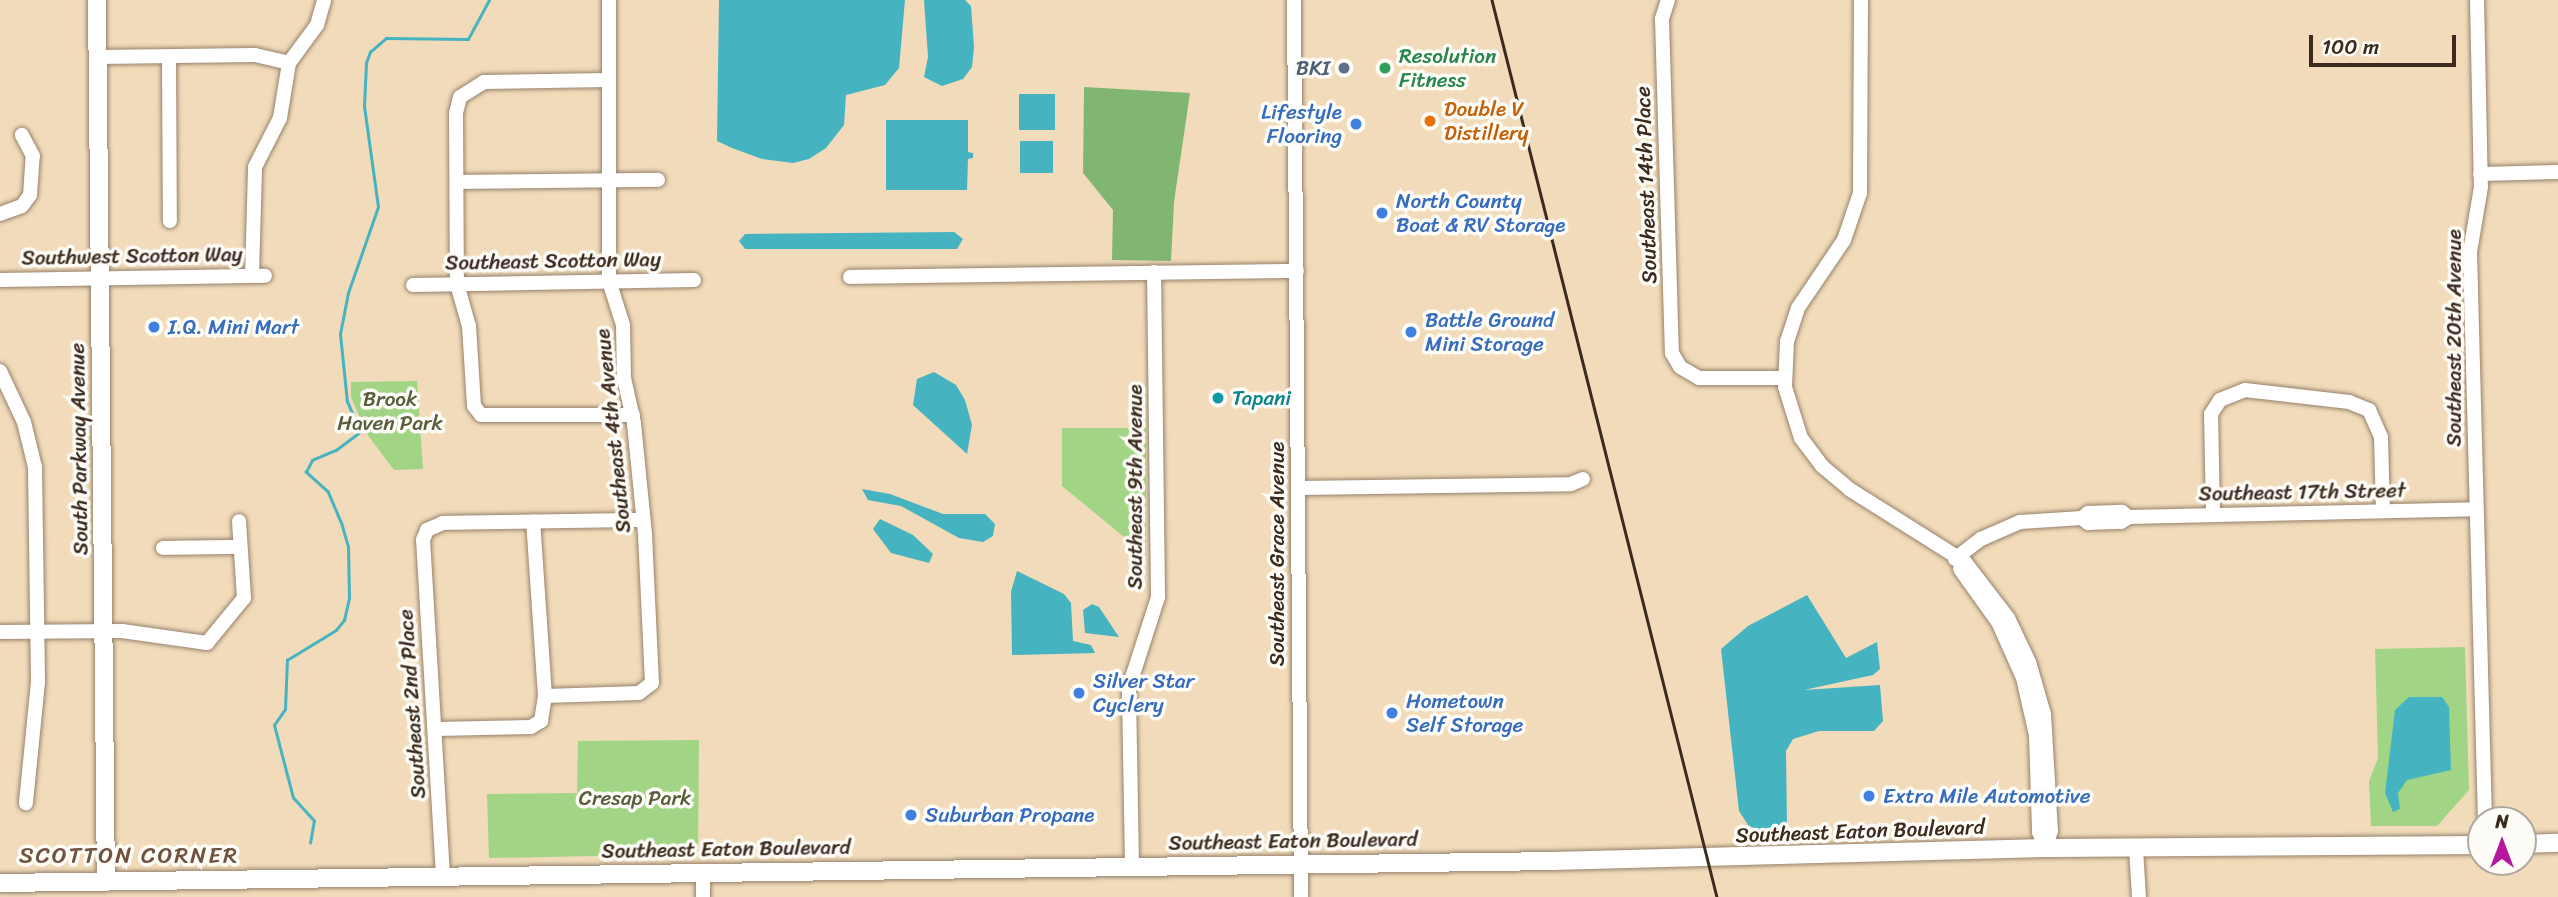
<!DOCTYPE html>
<style>
body{margin:0}
#map{position:relative;width:2558px;height:897px;overflow:hidden;background:#f1dbba;font-family:Sriracha,sans-serif}
div>[style]{position:absolute}
.green>*{inset:0;background:#a1d585}
.forest>*{inset:0;background:#80b672}
.water>*{inset:0;background:#46b4c0;transform-origin:0 0}
.stream>*{height:2.5px;margin:-1.25px;padding:0 1.25px;transform-origin:1.25px;border-radius:1.25px;background:#46b4c0}
.roads{filter:drop-shadow(0 0 2px #96826c) drop-shadow(0 0 2px #96826c)}
.minor>*{height:14px;margin:-7px;padding:0 7px;transform-origin:7px;border-radius:7px;background:#fff}
.major>*{height:18px;margin:-9px;padding:0 9px;transform-origin:9px;border-radius:9px;background:#fff}
.rail>*{height:2.5px;margin:-1.25px;padding:0 1.25px;transform-origin:1.25px;border-radius:1.25px;background:#3b2a1e}
.dots>*{width:19px;height:19px;translate:-50% -50%;box-sizing:border-box;border:4px solid #fdfcf7;border-radius:50%}
span{translate:-50% -50%;white-space:nowrap;text-align:center;line-height:1.15;-webkit-text-stroke:7px #fdfcf7;paint-order:stroke}
.leisure-label{font-size:21px;color:#27864d}
.left{translate:0 -50%;text-align:left}
.service-label{font-size:21px;color:#4e5e75}
.right{translate:-100% -50%;text-align:right}
.food-label{font-size:21px;color:#c56008}
.shop-label{font-size:21px;color:#366cbe}
.street-label{font-size:21px;color:#3b2a1e}
.culture-label{font-size:21px;color:#0d838f}
.park-label{font-size:21px;color:#5a5d3d}
.neighbourhood-label{font-size:23px;color:#715140;letter-spacing:2px}
.north{position:absolute;left:2467px;top:806px;width:70px;height:70px;box-sizing:border-box;background:#fdfcf7;border:2px solid #afa8a0;border-radius:50%;rotate:0deg;font-size:19px;font-weight:700;line-height:28px;text-align:center;color:#3b2a1e}
.north::after{content:'';display:block;margin:auto;width:24px;height:32px;background:#b5179e;clip-path:polygon(50% 0,100% 100%,50% 72%,0 100%)}
.scale{position:absolute;left:2309px;top:35px;width:147px;height:32px;box-sizing:border-box;border:4px solid #3b2a1e;border-top:0;padding-left:9px;font-size:21px;line-height:24px;white-space:nowrap;color:#3b2a1e;-webkit-text-stroke:5px #fdfcf7;paint-order:stroke}
</style>
<div id="map">
<div class="green">
<i style="clip-path:polygon(417px 381px,423px 469px,394px 470px,367px 434px,351px 397px,351px 382px)"></i>
<i style="clip-path:polygon(1062px 428px,1146px 428px,1146px 555px,1062px 486px)"></i>
<i style="clip-path:polygon(2465px 647px,2469px 790px,2437px 826px,2371px 826px,2369px 781px,2378px 758px,2375px 649px)"></i>
<i style="clip-path:polygon(699px 740px,698px 854px,489px 858px,487px 794px,577px 793px,578px 741px)"></i>
</div>
<div class="forest">
<i style="clip-path:polygon(1084px 87px,1190px 93px,1174px 202px,1171px 261px,1112px 260px,1113px 210px,1083px 173px)"></i>
</div>
<div class="water">
<i style="clip-path:polygon(719px 0,905px 0,899px 68px,885px 85px,846px 95px,844px 125px,826px 148px,809px 159px,793px 163px,762px 159px,732px 148px,717px 141px)"></i>
<i style="clip-path:polygon(924px 0,965px 0,971px 6px,974px 47px,972px 67px,963px 79px,942px 86px,924px 77px,928px 57px)"></i>
<i style="left:1019px;top:94px;width:36px;height:36px"></i>
<i style="clip-path:polygon(886px 120px,968px 120px,968px 152px,973px 153px,973px 158px,968px 159px,967px 190px,886px 190px)"></i>
<i style="left:1020px;top:141px;width:33px;height:32px"></i>
<i style="clip-path:polygon(954px 232px,963px 239px,957px 249px,745px 249px,739px 241px,745px 234px)"></i>
<i style="clip-path:polygon(934px 372px,956px 385px,965px 400px,972px 425px,967px 454px,913px 405px,917px 379px)"></i>
<i style="clip-path:polygon(862px 489px,890px 494px,943px 514px,985px 514px,995px 524px,993px 536px,983px 542px,959px 538px,901px 506px,868px 500px)"></i>
<i style="clip-path:polygon(880px 519px,913px 535px,933px 554px,929px 563px,891px 553px,873px 529px)"></i>
<i style="clip-path:polygon(1017px 571px,1064px 594px,1071px 603px,1073px 641px,1091px 645px,1095px 653px,1012px 655px,1011px 592px)"></i>
<i style="clip-path:polygon(1807px 595px,1846px 658px,1877px 642px,1880px 669px,1873px 675px,1804px 690px,1880px 685px,1883px 721px,1874px 731px,1819px 731px,1793px 739px,1786px 751px,1787px 825px,1778px 835px,1764px 834px,1748px 825px,1739px 811px,1721px 649px,1748px 626px)"></i>
<i style="clip-path:polygon(1092px 604px,1099px 607px,1119px 637px,1085px 633px,1083px 610px)"></i>
<i style="clip-path:polygon(2409px 697px,2442px 697px,2449px 707px,2451px 770px,2407px 780px,2398px 793px,2400px 809px,2393px 812px,2385px 793px,2395px 710px)"></i>
</div>
<div class="stream">
<i style="left:310px;top:843px;width:22px;rotate:-80deg"></i>
<i style="left:314px;top:821px;width:31px;rotate:-132deg"></i>
<i style="left:293px;top:798px;width:75px;rotate:-104.6deg"></i>
<i style="left:274px;top:725px;width:19px;rotate:-55deg"></i>
<i style="left:285px;top:709px;width:49px;rotate:-87.7deg"></i>
<i style="left:287px;top:660px;width:57px;rotate:-31.5deg"></i>
<i style="left:336px;top:630px;width:13px;rotate:-51deg"></i>
<i style="left:344px;top:620px;width:23px;rotate:-77deg"></i>
<i style="left:349px;top:598px;width:51px;rotate:-91.1deg"></i>
<i style="left:348px;top:547px;width:25px;rotate:-106deg"></i>
<i style="left:341px;top:523px;width:34px;rotate:-113deg"></i>
<i style="left:328px;top:492px;width:30px;rotate:-138deg"></i>
<i style="left:306px;top:472px;width:13px;rotate:-63deg"></i>
<i style="left:312px;top:460px;width:26px;rotate:-23deg"></i>
<i style="left:336px;top:450px;width:30px;rotate:-37deg"></i>
<i style="left:360px;top:432px;width:33px;rotate:-113deg"></i>
<i style="left:347px;top:402px;width:68px;rotate:-95.9deg"></i>
<i style="left:340px;top:334px;width:42px;rotate:-79deg"></i>
<i style="left:348px;top:293px;width:91px;rotate:-70.8deg"></i>
<i style="left:378px;top:207px;width:102px;rotate:-97.9deg"></i>
<i style="left:364px;top:106px;width:43px;rotate:-87.3deg"></i>
<i style="left:366px;top:63px;width:12px;rotate:-70deg"></i>
<i style="left:370px;top:52px;width:21px;rotate:-41deg"></i>
<i style="left:386px;top:38px;width:82px;rotate:0.7deg"></i>
<i style="left:468px;top:39px;width:44px;rotate:-61.7deg"></i>
</div>
<div class="roads">
<div class="minor">
<i style="left:1294px;top:0;width:897px;rotate:89.55deg"></i>
<i style="left:1668px;top:0;width:20px;rotate:108deg"></i>
<i style="left:1662px;top:19px;width:334px;rotate:88.3deg"></i>
<i style="left:1672px;top:353px;width:16px;rotate:60deg"></i>
<i style="left:1680px;top:367px;width:22px;rotate:30deg"></i>
<i style="left:1699px;top:378px;width:86px"></i>
<i style="left:1861px;top:0;width:193px;rotate:90.3deg"></i>
<i style="left:1860px;top:193px;width:50px;rotate:108.8deg"></i>
<i style="left:1844px;top:240px;width:82px;rotate:124.1deg"></i>
<i style="left:1798px;top:308px;width:35px;rotate:108deg"></i>
<i style="left:1787px;top:341px;width:46px;rotate:92.5deg"></i>
<i style="left:1785px;top:387px;width:53px;rotate:72.6deg"></i>
<i style="left:1801px;top:438px;width:35px;rotate:53deg"></i>
<i style="left:1822px;top:466px;width:35px;rotate:40deg"></i>
<i style="left:1849px;top:489px;width:137px;rotate:32.2deg"></i>
<i style="left:1965px;top:562px;width:71px;rotate:52.5deg"></i>
<i style="left:2008px;top:618px;width:49px;rotate:64.5deg"></i>
<i style="left:2029px;top:662px;width:54px;rotate:73.9deg"></i>
<i style="left:2044px;top:714px;width:117px;rotate:86.6deg"></i>
<i style="left:2051px;top:831px;width:18px;rotate:109deg"></i>
<i style="left:2477px;top:0;width:187px;rotate:88.8deg"></i>
<i style="left:2481px;top:187px;width:66px;rotate:99.6deg"></i>
<i style="left:2470px;top:252px;width:568px;rotate:88.49deg"></i>
<i style="left:169px;top:56px;width:165px;rotate:89.7deg"></i>
<i style="left:97px;top:57px;width:158px;rotate:-0.7deg"></i>
<i style="left:255px;top:55px;width:35px;rotate:13deg"></i>
<i style="left:608px;top:80px;width:124px;rotate:179.1deg"></i>
<i style="left:484px;top:82px;width:28px;rotate:148deg"></i>
<i style="left:460px;top:97px;width:16px;rotate:104deg"></i>
<i style="left:456px;top:113px;width:171px;rotate:89.7deg"></i>
<i style="left:457px;top:284px;width:44px;rotate:74.1deg"></i>
<i style="left:469px;top:326px;width:80px;rotate:86.4deg"></i>
<i style="left:474px;top:406px;width:11px;rotate:52deg"></i>
<i style="left:481px;top:415px;width:152px"></i>
<i style="left:2480px;top:174px;width:78px;rotate:-1.5deg"></i>
<i style="left:457px;top:182px;width:201px;rotate:-0.6deg"></i>
<i style="left:0;top:214px;width:23px;rotate:-20deg"></i>
<i style="left:22px;top:206px;width:14px;rotate:-54deg"></i>
<i style="left:30px;top:195px;width:39px;rotate:-86deg"></i>
<i style="left:33px;top:156px;width:24px;rotate:-118deg"></i>
<i style="left:252px;top:276px;width:109px;rotate:-88.4deg"></i>
<i style="left:255px;top:167px;width:55px;rotate:-63deg"></i>
<i style="left:280px;top:118px;width:56px;rotate:-80.7deg"></i>
<i style="left:289px;top:63px;width:47px;rotate:-53.6deg"></i>
<i style="left:317px;top:25px;width:26px;rotate:-74deg"></i>
<i style="left:850px;top:277px;width:447px;rotate:-0.8deg"></i>
<i style="left:0;top:280px;width:265px;rotate:-0.9deg"></i>
<i style="left:413px;top:285px;width:281px;rotate:-1deg"></i>
<i style="left:0;top:371px;width:56px;rotate:64.8deg"></i>
<i style="left:24px;top:422px;width:46px;rotate:76.3deg"></i>
<i style="left:35px;top:467px;width:215px;rotate:89.2deg"></i>
<i style="left:38px;top:682px;width:122px;rotate:95.7deg"></i>
<i style="left:1298px;top:488px;width:273px;rotate:-0.8deg"></i>
<i style="left:1571px;top:484px;width:13px;rotate:-23deg"></i>
<i style="left:2213px;top:515px;width:101px;rotate:-91.1deg"></i>
<i style="left:2211px;top:414px;width:17px;rotate:-57deg"></i>
<i style="left:2220px;top:400px;width:27px;rotate:-22deg"></i>
<i style="left:2245px;top:390px;width:105px;rotate:6.6deg"></i>
<i style="left:2349px;top:402px;width:22px;rotate:22deg"></i>
<i style="left:2369px;top:410px;width:30px;rotate:66deg"></i>
<i style="left:2381px;top:437px;width:74px;rotate:88.5deg"></i>
<i style="left:2082px;top:518px;width:8px;rotate:40deg"></i>
<i style="left:2088px;top:523px;width:33px;rotate:-2deg"></i>
<i style="left:2121px;top:522px;width:9px;rotate:-32deg"></i>
<i style="left:2129px;top:517px;width:347px;rotate:-1.3deg"></i>
<i style="left:163px;top:548px;width:76px;rotate:-0.8deg"></i>
<i style="left:1955px;top:559px;width:33px;rotate:-38deg"></i>
<i style="left:1981px;top:539px;width:43px;rotate:-23.6deg"></i>
<i style="left:2020px;top:522px;width:62px;rotate:-3.7deg"></i>
<i style="left:2082px;top:518px;width:8px;rotate:-40deg"></i>
<i style="left:2088px;top:513px;width:34px;rotate:-2deg"></i>
<i style="left:2122px;top:512px;width:9px;rotate:36deg"></i>
<i style="left:1960px;top:569px;width:65px;rotate:54.4deg"></i>
<i style="left:1998px;top:622px;width:61px;rotate:65.9deg"></i>
<i style="left:2023px;top:678px;width:58px;rotate:77.2deg"></i>
<i style="left:2036px;top:735px;width:97px;rotate:88.2deg"></i>
<i style="left:2039px;top:832px;width:17px;rotate:69deg"></i>
<i style="left:0;top:632px;width:122px;rotate:-0.5deg"></i>
<i style="left:122px;top:631px;width:86px;rotate:8deg"></i>
<i style="left:207px;top:643px;width:58px;rotate:-50.6deg"></i>
<i style="left:244px;top:598px;width:77px;rotate:-93.7deg"></i>
<i style="left:545px;top:696px;width:94px;rotate:-1.8deg"></i>
<i style="left:639px;top:693px;width:16px;rotate:-38deg"></i>
<i style="left:652px;top:683px;width:149px;rotate:-92.7deg"></i>
<i style="left:645px;top:534px;width:112px;rotate:-95.7deg"></i>
<i style="left:634px;top:423px;width:46px;rotate:-102.5deg"></i>
<i style="left:624px;top:378px;width:53px;rotate:-91.1deg"></i>
<i style="left:623px;top:325px;width:46px;rotate:-107.7deg"></i>
<i style="left:609px;top:281px;width:281px;rotate:-90deg"></i>
<i style="left:435px;top:729px;width:96px;rotate:-1.2deg"></i>
<i style="left:531px;top:727px;width:12px;rotate:-31deg"></i>
<i style="left:541px;top:721px;width:25px;rotate:-81deg"></i>
<i style="left:545px;top:696px;width:175px;rotate:-93.9deg"></i>
<i style="left:2136px;top:849px;width:48px;rotate:86.4deg"></i>
<i style="left:1132px;top:865px;width:178px;rotate:-91deg"></i>
<i style="left:1129px;top:687px;width:95px;rotate:-72.1deg"></i>
<i style="left:1158px;top:597px;width:325px;rotate:-90.7deg"></i>
<i style="left:703px;top:872px;width:25px;rotate:90deg"></i>
<i style="left:443px;top:876px;width:337px;rotate:-93.4deg"></i>
<i style="left:423px;top:540px;width:11px;rotate:-68deg"></i>
<i style="left:427px;top:530px;width:17px;rotate:-24deg"></i>
<i style="left:443px;top:523px;width:200px;rotate:-0.9deg"></i>
</div>
<div class="major">
<i style="left:97px;top:0;width:882px;rotate:89.42deg"></i>
<i style="left:2523px;top:844px;width:35px;rotate:-2deg"></i>
<i style="left:0;top:883px;width:1552px;rotate:-0.81deg"></i>
<i style="left:1552px;top:861px;width:493px;rotate:-1.5deg"></i>
<i style="left:2045px;top:848px;width:436px;rotate:-0.4deg"></i>
</div>
</div>
<div class="rail">
<i style="left:1492px;top:0;width:925px;rotate:75.92deg"></i>
</div>
<div class="dots">
<i style="left:1344px;top:68px;background:#5c6f8a"></i>
<i style="left:1385px;top:68px;background:#2e9e5b"></i>
<i style="left:1430px;top:121px;background:#e8710a"></i>
<i style="left:1356px;top:124px;background:#3f7fe0"></i>
<i style="left:1382px;top:213px;background:#3f7fe0"></i>
<i style="left:154px;top:327px;background:#3f7fe0"></i>
<i style="left:1411px;top:332px;background:#3f7fe0"></i>
<i style="left:1218px;top:398px;background:#0f9aa8"></i>
<i style="left:1079px;top:693px;background:#3f7fe0"></i>
<i style="left:1392px;top:713px;background:#3f7fe0"></i>
<i style="left:1869px;top:796px;background:#3f7fe0"></i>
<i style="left:911px;top:815px;background:#3f7fe0"></i>
</div>
<div class="leisure-label">
<span class="left" style="left:1399px;top:68px">Resolution<br>Fitness</span>
</div>
<div class="service-label">
<span class="right" style="left:1330px;top:68px">BKI</span>
</div>
<div class="food-label">
<span class="left" style="left:1444px;top:121px">Double V<br>Distillery</span>
</div>
<div class="shop-label">
<span class="right" style="left:1342px;top:124px">Lifestyle<br>Flooring</span>
<span class="left" style="left:1396px;top:213px">North County<br>Boat &amp; RV Storage</span>
<span class="left" style="left:1425px;top:332px">Battle Ground<br>Mini Storage</span>
<span class="left" style="left:168px;top:327px">I.Q. Mini Mart</span>
<span class="left" style="left:1093px;top:693px">Silver Star<br>Cyclery</span>
<span class="left" style="left:1406px;top:713px">Hometown<br>Self Storage</span>
<span class="left" style="left:1883px;top:796px">Extra Mile Automotive</span>
<span class="left" style="left:925px;top:815px">Suburban Propane</span>
</div>
<div class="street-label">
<span style="left:1646px;top:185px;rotate:-92deg">Southeast 14th Place</span>
<span style="left:132px;top:256px;rotate:-1deg">Southwest Scotton Way</span>
<span style="left:553px;top:261px;rotate:-1deg">Southeast Scotton Way</span>
<span style="left:2454px;top:338px;rotate:-90deg">Southeast 20th Avenue</span>
<span style="left:613px;top:431px;rotate:-96deg">Southeast 4th Avenue</span>
<span style="left:79px;top:449px;rotate:-91deg">South Parkway Avenue</span>
<span style="left:1135px;top:487px;rotate:-90deg">Southeast 9th Avenue</span>
<span style="left:2302px;top:492px;rotate:-1deg">Southeast 17th Street</span>
<span style="left:1277px;top:554px;rotate:-90deg">Southeast Grace Avenue</span>
<span style="left:412px;top:704px;rotate:-94deg">Southeast 2nd Place</span>
<span style="left:1860px;top:831px;rotate:-2deg">Southeast Eaton Boulevard</span>
<span style="left:1293px;top:841px;rotate:-1deg">Southeast Eaton Boulevard</span>
<span style="left:726px;top:849px;rotate:-1deg">Southeast Eaton Boulevard</span>
</div>
<div class="culture-label">
<span class="left" style="left:1232px;top:398px">Tapani</span>
</div>
<div class="park-label">
<span style="left:390px;top:411px">Brook<br>Haven Park</span>
<span style="left:635px;top:798px">Cresap Park</span>
</div>
<div class="neighbourhood-label">
<span style="left:129px;top:856px">SCOTTON CORNER</span>
</div>
<div class="north">N</div>
<div class="scale">100 m</div>
</div>
